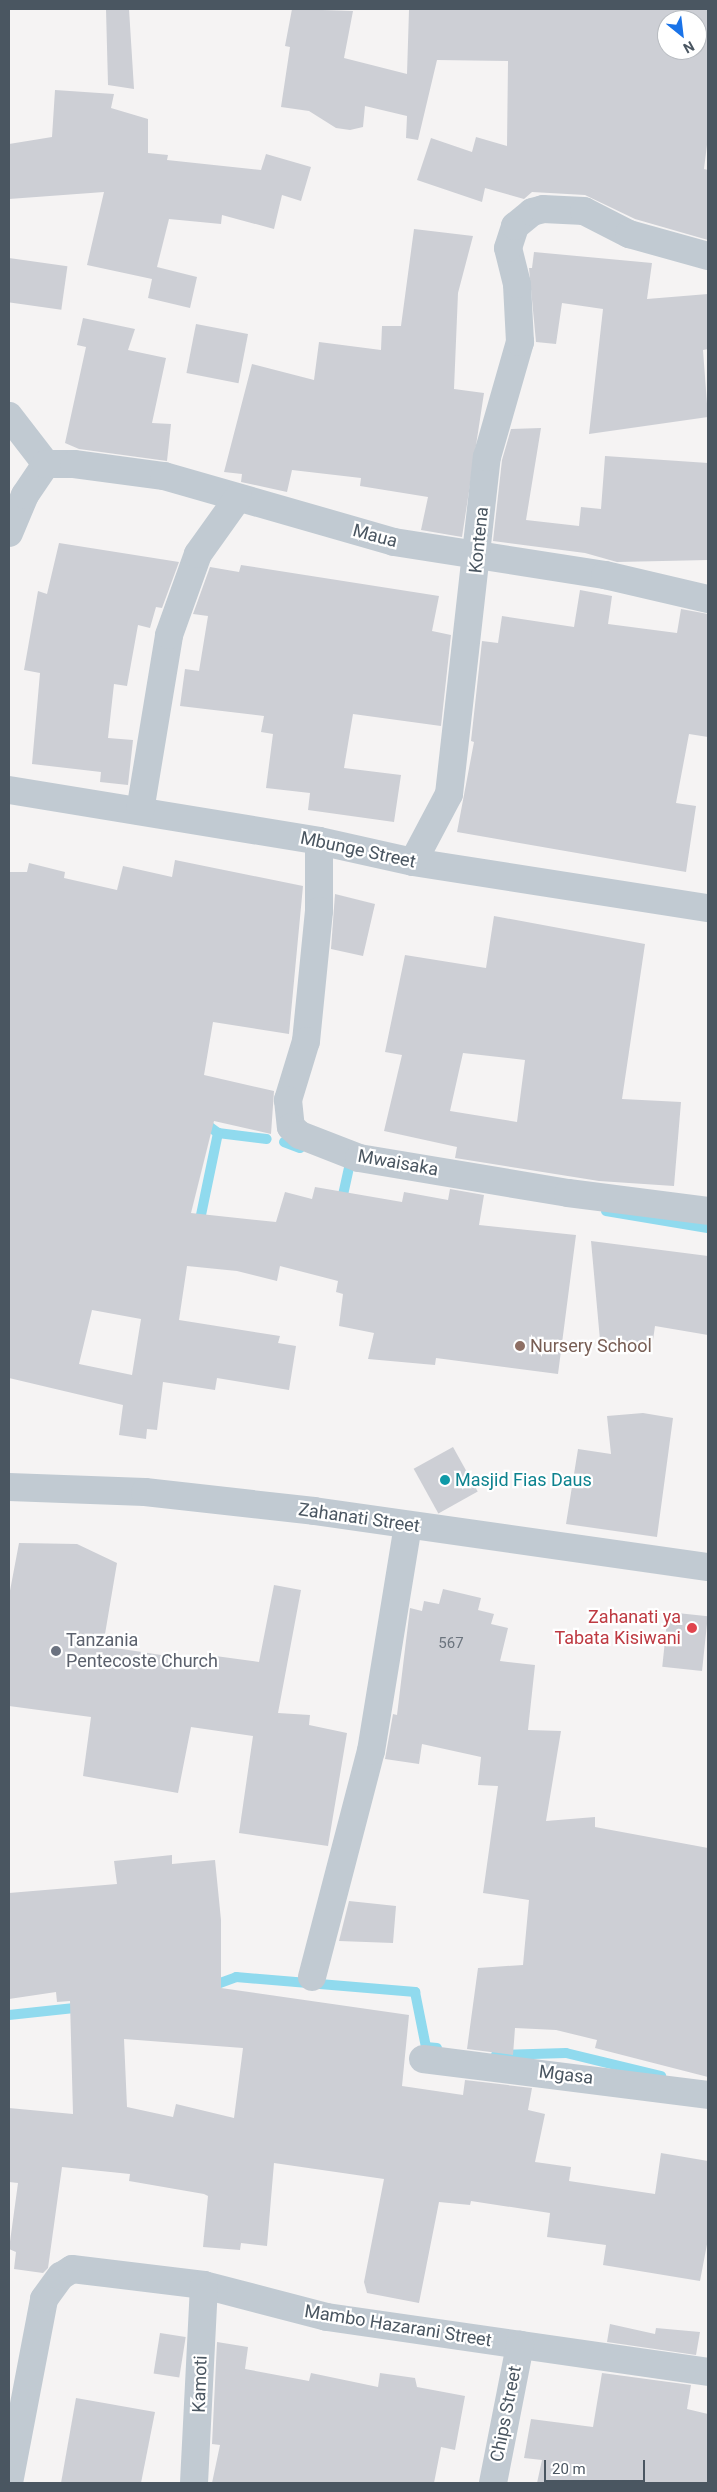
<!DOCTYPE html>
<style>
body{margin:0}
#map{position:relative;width:717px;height:2492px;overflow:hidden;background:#f5f3f3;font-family:Roboto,sans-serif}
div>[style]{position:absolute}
.stream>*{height:10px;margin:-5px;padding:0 5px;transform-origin:5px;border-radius:5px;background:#90daee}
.building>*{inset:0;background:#cdcfd5;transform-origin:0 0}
.street>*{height:28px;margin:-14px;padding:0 14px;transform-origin:14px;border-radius:14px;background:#c1cad2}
.dots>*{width:14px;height:14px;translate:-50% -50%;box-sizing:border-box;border:2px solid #fff;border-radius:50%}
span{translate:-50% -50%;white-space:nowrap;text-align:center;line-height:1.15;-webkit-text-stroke:4.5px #fff;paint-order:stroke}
.number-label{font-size:15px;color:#6b747e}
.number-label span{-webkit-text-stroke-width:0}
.street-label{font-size:18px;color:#4a5661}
.education-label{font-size:18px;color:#785e54}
.left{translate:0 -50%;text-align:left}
.culture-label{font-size:18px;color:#0d838f}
.health-label{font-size:18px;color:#be3a42}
.right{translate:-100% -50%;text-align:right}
.worship-label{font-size:18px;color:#5b616d}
.frame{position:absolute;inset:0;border:10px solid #4a5661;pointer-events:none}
.north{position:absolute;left:657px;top:10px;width:50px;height:50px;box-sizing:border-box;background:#fff;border:1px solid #b7bbc0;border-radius:50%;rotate:151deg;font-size:14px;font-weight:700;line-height:20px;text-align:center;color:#4a5661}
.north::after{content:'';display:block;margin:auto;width:18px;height:22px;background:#1a73e8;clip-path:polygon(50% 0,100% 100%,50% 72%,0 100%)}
.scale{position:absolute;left:544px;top:2460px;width:101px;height:22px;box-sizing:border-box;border:2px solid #4a5661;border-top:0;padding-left:6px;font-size:15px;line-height:18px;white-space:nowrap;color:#4a5661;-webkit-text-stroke:4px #fff;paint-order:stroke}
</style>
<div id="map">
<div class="stream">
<i style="left:202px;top:1121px;width:20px;rotate:37deg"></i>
<i style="left:218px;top:1133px;width:49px;rotate:7deg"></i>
<i style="left:284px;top:1142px;width:17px;rotate:21deg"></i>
<i style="left:341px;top:1204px;width:42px;rotate:-77.6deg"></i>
<i style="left:606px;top:1211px;width:103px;rotate:9.5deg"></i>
<i style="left:201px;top:1215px;width:84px;rotate:-78.3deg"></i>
<i style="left:209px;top:1987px;width:29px;rotate:-20deg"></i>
<i style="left:236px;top:1977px;width:180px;rotate:4.8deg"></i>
<i style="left:415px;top:1992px;width:56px;rotate:78.7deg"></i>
<i style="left:426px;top:2047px;width:11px;rotate:5deg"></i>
<i style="left:9px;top:2015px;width:75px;rotate:-6.1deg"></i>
<i style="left:496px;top:2055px;width:70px;rotate:-1.6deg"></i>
<i style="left:566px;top:2053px;width:98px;rotate:13.6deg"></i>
</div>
<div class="building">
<i style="clip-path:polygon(106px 9px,129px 9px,134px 89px,108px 85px)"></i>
<i style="clip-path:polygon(evenodd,292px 9px,353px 11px,344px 58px,407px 74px,409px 10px,708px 9px,708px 137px,704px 169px,708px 170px,708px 240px,635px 219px,585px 195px,532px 192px,524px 199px,485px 188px,482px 202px,417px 180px,431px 138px,472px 152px,476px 137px,507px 146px,508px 61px,437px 60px,418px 140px,406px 138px,407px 116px,365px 106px,363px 127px,350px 130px,336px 128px,309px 111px,281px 107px,290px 47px,285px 46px,292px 9px,667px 20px,697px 20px,697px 50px,667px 50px,667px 20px)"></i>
<i style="clip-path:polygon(55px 90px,114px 94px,111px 108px,148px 119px,148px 153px,168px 155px,167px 160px,261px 170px,266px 154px,311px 167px,301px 201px,282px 195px,274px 229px,222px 215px,221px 224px,169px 219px,157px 267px,197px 277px,190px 308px,148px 298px,152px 279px,87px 265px,104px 192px,9px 199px,9px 144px,52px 137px)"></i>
<i style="clip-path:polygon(414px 229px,473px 236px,458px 293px,454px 389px,484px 393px,462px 537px,421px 530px,428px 497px,360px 486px,361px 478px,292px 470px,287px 492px,241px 482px,242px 474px,224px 472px,252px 364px,314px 380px,319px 342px,381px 350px,382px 326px,401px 326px)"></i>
<i style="clip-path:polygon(534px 252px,652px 263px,647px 299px,708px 294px,708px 349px,703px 350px,708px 417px,589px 434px,603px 309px,562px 303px,556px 344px,536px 342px,529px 268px,532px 268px)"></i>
<i style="left:9px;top:258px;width:59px;height:44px;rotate:8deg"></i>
<i style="clip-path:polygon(83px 318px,135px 329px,128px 350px,166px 358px,152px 423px,171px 424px,167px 461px,79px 449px,65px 443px,86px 347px,77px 345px)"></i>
<i style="left:196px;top:324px;width:53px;height:50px;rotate:11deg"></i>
<i style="clip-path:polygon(541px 428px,526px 520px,579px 526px,581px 507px,601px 509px,605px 456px,708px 463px,708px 560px,617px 562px,585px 553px,493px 541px,502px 460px,511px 429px)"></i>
<i style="clip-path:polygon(59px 543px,179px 562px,162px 608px,156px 607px,150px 628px,138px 625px,127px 686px,114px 684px,108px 738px,133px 740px,128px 785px,100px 782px,101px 772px,32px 764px,40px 673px,24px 670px,38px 591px,47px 594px)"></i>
<i style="clip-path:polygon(241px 565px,439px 596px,432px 631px,451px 635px,441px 726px,353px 714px,344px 768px,401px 775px,394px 822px,308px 810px,310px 793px,266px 788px,273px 734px,261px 732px,264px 716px,180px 706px,185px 669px,199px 671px,208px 616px,193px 614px,210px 567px,239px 572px)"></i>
<i style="clip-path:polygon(580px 590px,612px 596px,608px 624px,677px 633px,681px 609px,708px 614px,708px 737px,689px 734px,676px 803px,696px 806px,686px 872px,457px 832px,474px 742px,471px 741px,482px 641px,498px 643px,502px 616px,574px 627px)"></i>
<i style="clip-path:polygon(evenodd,175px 860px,303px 886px,289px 1034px,213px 1022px,204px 1075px,274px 1091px,271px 1134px,214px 1121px,191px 1213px,276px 1222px,285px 1192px,312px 1199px,315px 1187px,402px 1202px,404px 1192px,448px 1200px,450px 1189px,484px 1195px,479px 1225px,576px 1235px,558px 1374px,436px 1358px,435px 1365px,368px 1359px,374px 1333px,339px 1326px,343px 1294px,336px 1292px,338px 1281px,280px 1266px,277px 1281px,237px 1271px,187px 1266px,179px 1320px,280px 1336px,278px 1343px,296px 1346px,289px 1390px,217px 1378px,215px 1390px,163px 1382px,157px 1430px,147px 1429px,146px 1439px,119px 1435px,123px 1405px,9px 1378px,9px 872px,27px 872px,29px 863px,65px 872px,64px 878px,117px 890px,123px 866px,172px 877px,175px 860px,92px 1310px,141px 1319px,132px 1375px,79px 1364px,92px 1310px)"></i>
<i style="clip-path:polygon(335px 894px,375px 904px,363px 956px,331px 949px)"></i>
<i style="clip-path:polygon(evenodd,494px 916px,645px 944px,622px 1099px,681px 1102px,674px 1186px,599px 1181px,455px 1158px,457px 1147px,384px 1131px,402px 1055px,385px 1052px,405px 955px,486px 968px,494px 916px,463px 1053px,525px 1060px,517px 1122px,450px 1111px,463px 1053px)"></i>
<i style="clip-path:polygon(591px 1241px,708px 1256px,708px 1335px,655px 1326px,652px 1347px,600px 1340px)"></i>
<i style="clip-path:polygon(643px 1413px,673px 1418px,657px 1537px,566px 1524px,578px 1449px,611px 1454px,607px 1416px)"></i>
<i style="left:453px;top:1447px;width:51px;height:45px;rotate:61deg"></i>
<i style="clip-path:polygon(19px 1543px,77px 1544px,117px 1563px,104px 1640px,96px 1645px,207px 1662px,208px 1655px,259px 1662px,274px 1585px,301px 1590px,278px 1713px,310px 1715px,309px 1725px,347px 1733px,328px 1846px,239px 1833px,253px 1736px,191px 1727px,178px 1793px,83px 1776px,91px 1717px,9px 1706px,9px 1596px)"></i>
<i style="clip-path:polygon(443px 1589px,481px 1598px,478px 1610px,494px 1614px,491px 1624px,508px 1628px,500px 1661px,535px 1665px,528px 1730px,561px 1731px,546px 1821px,595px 1817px,595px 1827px,708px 1848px,708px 2077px,595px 2048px,597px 2040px,556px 2030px,515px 2028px,513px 2055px,467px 2049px,478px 1968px,523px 1965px,529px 1900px,483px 1893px,498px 1786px,478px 1785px,481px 1757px,422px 1744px,419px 1764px,385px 1759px,393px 1714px,397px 1715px,410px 1608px,422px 1611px,424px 1601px,439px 1604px)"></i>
<i style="left:668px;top:1612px;width:40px;height:55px;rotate:6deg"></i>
<i style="clip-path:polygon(evenodd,172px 1855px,172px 1864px,215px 1860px,221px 1920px,221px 1988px,409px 2015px,402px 2086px,463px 2095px,465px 2080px,532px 2088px,528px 2110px,545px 2114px,535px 2162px,571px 2167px,569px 2181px,655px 2194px,661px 2153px,708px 2161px,708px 2239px,700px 2281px,603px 2265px,606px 2245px,547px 2237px,550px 2213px,471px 2201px,470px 2205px,439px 2202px,419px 2303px,367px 2293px,364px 2282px,384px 2179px,274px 2163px,267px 2246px,241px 2243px,240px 2250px,203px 2247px,208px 2196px,204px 2194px,129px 2181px,130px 2174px,62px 2167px,48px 2268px,43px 2273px,14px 2269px,16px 2252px,9px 2249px,18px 2183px,9px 2182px,9px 2108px,73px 2114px,70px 2001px,57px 2002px,56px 1992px,9px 1999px,9px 1893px,117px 1884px,114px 1861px,172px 1855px,124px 2039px,243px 2048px,234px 2118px,176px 2104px,173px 2117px,127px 2107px,124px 2039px)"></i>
<i style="clip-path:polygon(349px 1901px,396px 1906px,393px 1943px,339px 1941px)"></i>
<i style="clip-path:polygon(610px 2324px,655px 2334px,656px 2328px,700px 2332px,696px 2355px,607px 2342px)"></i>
<i style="left:160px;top:2333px;width:26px;height:41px;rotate:9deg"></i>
<i style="clip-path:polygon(217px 2342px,248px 2347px,245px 2369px,309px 2381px,311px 2373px,378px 2387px,380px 2373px,415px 2378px,417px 2387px,465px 2396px,455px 2450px,441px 2447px,434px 2483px,212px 2483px,220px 2445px,212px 2444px)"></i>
<i style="clip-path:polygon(602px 2373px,691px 2385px,687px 2409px,708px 2414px,708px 2483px,537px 2483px,542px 2460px,524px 2458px,531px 2419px,593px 2427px)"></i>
<i style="clip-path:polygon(76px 2398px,155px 2412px,141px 2483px,61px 2483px)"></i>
</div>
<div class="street">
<i style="left:9px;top:416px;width:61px;rotate:52.4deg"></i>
<i style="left:9px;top:533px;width:41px;rotate:-67.2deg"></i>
<i style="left:25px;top:495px;width:37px;rotate:-56deg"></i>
<i style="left:46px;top:464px;width:28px"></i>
<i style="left:74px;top:464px;width:91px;rotate:7.6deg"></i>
<i style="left:164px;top:476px;width:239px;rotate:16deg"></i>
<i style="left:394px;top:542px;width:214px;rotate:8.9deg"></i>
<i style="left:605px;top:575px;width:106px;rotate:13.1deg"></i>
<i style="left:9px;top:790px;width:314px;rotate:9.3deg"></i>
<i style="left:319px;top:841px;width:96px;rotate:12.6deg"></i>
<i style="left:413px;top:862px;width:299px;rotate:8.9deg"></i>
<i style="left:140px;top:811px;width:178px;rotate:-80.6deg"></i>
<i style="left:169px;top:635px;width:86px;rotate:-70.3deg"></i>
<i style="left:198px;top:554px;width:69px;rotate:-54.5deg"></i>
<i style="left:319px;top:841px;width:70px;rotate:90deg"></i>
<i style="left:319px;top:911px;width:131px;rotate:95.7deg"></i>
<i style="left:306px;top:1041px;width:62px;rotate:107deg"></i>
<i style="left:288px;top:1100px;width:27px;rotate:84deg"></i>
<i style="left:291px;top:1127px;width:12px;rotate:42deg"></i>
<i style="left:300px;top:1135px;width:63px;rotate:21.3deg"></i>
<i style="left:359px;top:1158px;width:212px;rotate:9.5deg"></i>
<i style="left:568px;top:1193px;width:141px;rotate:7.3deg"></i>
<i style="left:413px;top:862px;width:77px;rotate:-62.1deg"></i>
<i style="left:449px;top:794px;width:339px;rotate:-83.6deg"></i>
<i style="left:487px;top:457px;width:120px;rotate:-74deg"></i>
<i style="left:520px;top:342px;width:58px;rotate:-93deg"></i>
<i style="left:517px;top:284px;width:37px;rotate:-104deg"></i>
<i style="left:508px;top:248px;width:23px;rotate:-72deg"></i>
<i style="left:515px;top:226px;width:22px;rotate:-39deg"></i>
<i style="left:532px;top:212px;width:11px;rotate:-15deg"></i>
<i style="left:543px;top:209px;width:41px;rotate:2.8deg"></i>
<i style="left:584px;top:211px;width:51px;rotate:27.1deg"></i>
<i style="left:629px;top:234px;width:82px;rotate:15.6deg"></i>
<i style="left:9px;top:1487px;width:136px;rotate:2.1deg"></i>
<i style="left:145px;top:1492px;width:170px;rotate:6.4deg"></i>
<i style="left:314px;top:1511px;width:398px;rotate:8.1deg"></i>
<i style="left:312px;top:1977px;width:234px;rotate:-75.4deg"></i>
<i style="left:371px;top:1751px;width:229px;rotate:-80.7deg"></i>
<i style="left:423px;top:2059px;width:287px;rotate:7.2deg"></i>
<i style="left:9px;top:2483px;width:187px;rotate:-79.2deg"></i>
<i style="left:44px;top:2299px;width:29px;rotate:-54deg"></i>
<i style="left:61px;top:2276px;width:13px;rotate:-32deg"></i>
<i style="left:72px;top:2269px;width:133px;rotate:6.9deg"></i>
<i style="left:204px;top:2285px;width:127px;rotate:14.6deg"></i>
<i style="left:327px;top:2317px;width:385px;rotate:8.2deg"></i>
<i style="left:194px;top:2483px;width:198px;rotate:-87.1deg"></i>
<i style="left:493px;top:2483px;width:141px;rotate:-78.9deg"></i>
</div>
<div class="dots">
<i style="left:520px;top:1346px;background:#8d6e63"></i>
<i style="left:445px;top:1480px;background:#0f9aa8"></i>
<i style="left:692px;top:1628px;background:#e0444e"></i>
<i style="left:56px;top:1651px;background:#6b7280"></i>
</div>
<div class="number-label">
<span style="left:451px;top:1644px">567</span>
</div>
<div class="street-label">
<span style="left:375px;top:536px;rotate:15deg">Maua</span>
<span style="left:479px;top:540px;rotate:-84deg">Kontena</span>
<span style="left:358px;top:850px;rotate:12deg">Mbunge Street</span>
<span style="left:398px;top:1163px;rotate:10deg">Mwaisaka</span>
<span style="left:359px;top:1518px;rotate:8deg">Zahanati Street</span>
<span style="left:566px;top:2075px;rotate:7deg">Mgasa</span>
<span style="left:398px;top:2326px;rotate:9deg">Mambo Hazarani Street</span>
<span style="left:200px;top:2384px;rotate:-88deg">Kamoti</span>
<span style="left:506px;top:2414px;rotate:-79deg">Chips Street</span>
</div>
<div class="education-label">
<span class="left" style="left:530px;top:1346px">Nursery School</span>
</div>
<div class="culture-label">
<span class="left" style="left:455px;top:1480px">Masjid Fias Daus</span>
</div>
<div class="health-label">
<span class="right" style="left:681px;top:1628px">Zahanati ya<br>Tabata Kisiwani</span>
</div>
<div class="worship-label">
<span class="left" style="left:66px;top:1651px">Tanzania<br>Pentecoste Church</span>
</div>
<div class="frame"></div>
<div class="north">N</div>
<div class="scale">20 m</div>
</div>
